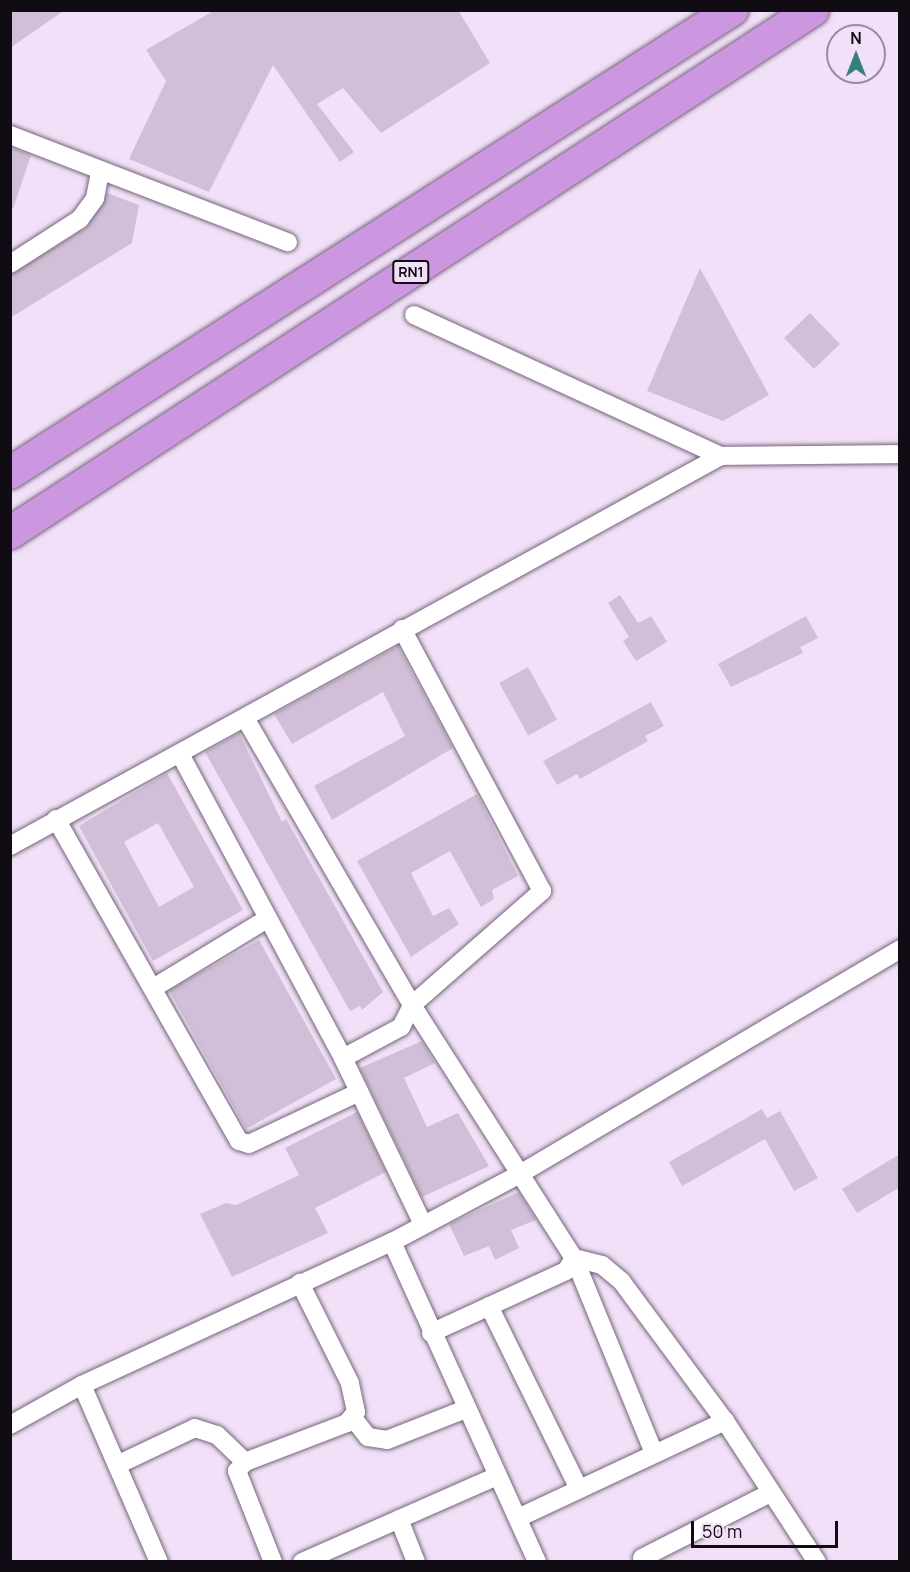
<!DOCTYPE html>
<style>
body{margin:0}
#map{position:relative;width:910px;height:1572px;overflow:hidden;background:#f2e0f8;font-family:Manrope,sans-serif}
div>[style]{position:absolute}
.building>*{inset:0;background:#d1bfd7;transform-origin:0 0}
.roads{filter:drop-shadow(0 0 2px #74657a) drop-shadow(0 0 2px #74657a)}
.street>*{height:18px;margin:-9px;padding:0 9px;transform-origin:9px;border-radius:9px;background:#fff}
.highway>*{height:32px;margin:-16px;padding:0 16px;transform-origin:16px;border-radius:16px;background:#cc97e0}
span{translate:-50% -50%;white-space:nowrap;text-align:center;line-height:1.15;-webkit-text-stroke:6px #f2e0f8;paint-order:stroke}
.shield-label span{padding:2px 4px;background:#f2e0f8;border:2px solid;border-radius:4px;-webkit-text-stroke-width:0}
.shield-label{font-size:14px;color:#110c14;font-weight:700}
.frame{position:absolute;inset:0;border:12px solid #110c14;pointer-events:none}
.north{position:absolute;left:826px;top:24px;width:60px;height:60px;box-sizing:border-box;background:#f2e0f8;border:2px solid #988b9d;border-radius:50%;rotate:0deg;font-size:16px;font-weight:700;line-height:24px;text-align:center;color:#110c14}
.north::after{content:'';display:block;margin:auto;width:21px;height:27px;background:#367e7b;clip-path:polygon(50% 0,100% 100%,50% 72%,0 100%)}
.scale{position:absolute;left:691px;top:1521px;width:147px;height:27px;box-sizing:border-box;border:3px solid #110c14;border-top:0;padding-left:8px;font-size:18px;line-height:21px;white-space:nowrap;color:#110c14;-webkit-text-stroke:4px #f2e0f8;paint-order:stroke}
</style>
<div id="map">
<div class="building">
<i style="clip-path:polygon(10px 10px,65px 10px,10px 48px)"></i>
<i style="clip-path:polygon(215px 10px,458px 10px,490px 63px,381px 133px,343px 88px,317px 104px,354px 152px,340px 162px,273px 65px,209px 192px,129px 159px,166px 81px,146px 50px)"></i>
<i style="clip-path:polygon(10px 147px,31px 155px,13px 209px,10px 208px)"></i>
<i style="clip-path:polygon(107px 193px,139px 205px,132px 243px,10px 318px,10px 275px,86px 228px)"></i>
<i style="clip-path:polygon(700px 268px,769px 395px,723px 421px,647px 391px)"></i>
<i style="left:810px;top:313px;width:43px;height:36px;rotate:46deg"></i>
<i style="clip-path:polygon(620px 595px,638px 623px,651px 616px,667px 642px,636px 661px,623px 641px,629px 637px,608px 603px)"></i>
<i style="clip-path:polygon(806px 616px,818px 638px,800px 647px,803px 653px,731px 687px,718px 664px)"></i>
<i style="clip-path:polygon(398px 646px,453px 748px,332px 820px,314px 786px,405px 736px,383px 692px,292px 744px,274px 714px)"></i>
<i style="left:528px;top:667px;width:60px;height:33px;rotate:61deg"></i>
<i style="clip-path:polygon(651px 702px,664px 726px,645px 736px,648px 741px,580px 779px,577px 774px,557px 785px,543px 761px)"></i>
<i style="clip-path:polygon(239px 733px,282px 822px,286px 819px,383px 992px,362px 1010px,360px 1006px,350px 1011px,205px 752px)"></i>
<i style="clip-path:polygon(evenodd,167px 773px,243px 910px,153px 961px,79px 826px,167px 773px,158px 823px,194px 887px,159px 907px,124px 842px,158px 823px)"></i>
<i style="clip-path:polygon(477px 794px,518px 876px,492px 890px,494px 899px,481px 907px,450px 851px,411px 873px,433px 916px,449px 908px,459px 924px,411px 957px,357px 861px)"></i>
<i style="left:259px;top:940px;width:159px;height:103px;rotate:61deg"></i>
<i style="clip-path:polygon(422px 1041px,435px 1063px,404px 1078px,427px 1127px,458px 1113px,489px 1166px,422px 1197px,360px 1068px)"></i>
<i style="clip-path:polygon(762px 1109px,767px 1118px,780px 1111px,818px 1178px,794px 1191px,765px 1139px,682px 1186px,669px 1162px)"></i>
<i style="clip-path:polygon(357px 1112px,386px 1172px,315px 1208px,328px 1233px,232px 1277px,200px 1214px,226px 1203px,236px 1205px,299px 1175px,285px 1148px)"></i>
<i style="clip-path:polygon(900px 1154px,900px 1187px,857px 1213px,842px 1189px)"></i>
<i style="clip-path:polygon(519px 1192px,536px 1220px,511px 1230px,519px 1248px,495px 1260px,489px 1246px,464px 1256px,449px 1224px)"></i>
</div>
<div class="roads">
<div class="street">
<i style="left:10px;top:135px;width:298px;rotate:21.1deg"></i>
<i style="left:10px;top:264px;width:83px;rotate:-32.7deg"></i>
<i style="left:80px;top:219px;width:26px;rotate:-54deg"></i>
<i style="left:95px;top:198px;width:26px;rotate:-79deg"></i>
<i style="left:414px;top:315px;width:338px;rotate:24.7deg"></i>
<i style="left:721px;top:456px;width:179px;rotate:-0.6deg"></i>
<i style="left:245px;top:718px;width:332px;rotate:59.8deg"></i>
<i style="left:412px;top:1005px;width:300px;rotate:57.4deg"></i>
<i style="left:574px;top:1258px;width:211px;rotate:67.7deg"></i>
<i style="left:180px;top:754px;width:345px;rotate:61.8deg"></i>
<i style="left:343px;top:1058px;width:184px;rotate:64.3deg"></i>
<i style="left:56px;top:819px;width:370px;rotate:60.4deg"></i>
<i style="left:239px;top:1141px;width:10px;rotate:17deg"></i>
<i style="left:249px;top:1144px;width:122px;rotate:-25.3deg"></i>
<i style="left:10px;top:846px;width:811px;rotate:-28.75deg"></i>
<i style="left:155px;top:987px;width:131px;rotate:-31.3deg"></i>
<i style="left:343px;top:1058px;width:66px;rotate:-28.1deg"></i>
<i style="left:401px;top:1027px;width:25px;rotate:-63deg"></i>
<i style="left:412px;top:1005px;width:173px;rotate:-41.2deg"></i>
<i style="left:542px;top:891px;width:297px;rotate:-118.1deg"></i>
<i style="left:392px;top:1242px;width:351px;rotate:65.6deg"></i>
<i style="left:489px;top:1306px;width:204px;rotate:63.8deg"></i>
<i style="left:431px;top:1333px;width:149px;rotate:-24.7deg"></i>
<i style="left:566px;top:1271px;width:15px;rotate:-58deg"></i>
<i style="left:574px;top:1258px;width:29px;rotate:14deg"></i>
<i style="left:602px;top:1265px;width:26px;rotate:40deg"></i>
<i style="left:622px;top:1282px;width:173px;rotate:53.5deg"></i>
<i style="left:725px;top:1421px;width:168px;rotate:56.9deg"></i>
<i style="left:82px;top:1385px;width:193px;rotate:66.5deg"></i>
<i style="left:353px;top:1418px;width:24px;rotate:52deg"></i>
<i style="left:368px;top:1437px;width:19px;rotate:9deg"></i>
<i style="left:387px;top:1440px;width:85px;rotate:-21.4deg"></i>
<i style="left:10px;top:1425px;width:82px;rotate:-29.1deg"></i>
<i style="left:82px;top:1385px;width:341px;rotate:-24.8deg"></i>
<i style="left:392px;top:1242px;width:145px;rotate:-28deg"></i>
<i style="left:520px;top:1174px;width:442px;rotate:-30.6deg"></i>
<i style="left:117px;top:1465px;width:86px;rotate:-25.4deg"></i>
<i style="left:195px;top:1428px;width:23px;rotate:18deg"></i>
<i style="left:217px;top:1435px;width:39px;rotate:44deg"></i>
<i style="left:518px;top:1518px;width:229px;rotate:-25.1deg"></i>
<i style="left:399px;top:1519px;width:46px;rotate:68.4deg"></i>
<i style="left:642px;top:1558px;width:144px;rotate:-26.9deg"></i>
<i style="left:273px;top:1562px;width:98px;rotate:-111.6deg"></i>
<i style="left:237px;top:1471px;width:12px;rotate:-48deg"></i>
<i style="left:245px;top:1462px;width:109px;rotate:-20.9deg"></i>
<i style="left:347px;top:1423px;width:14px;rotate:-51deg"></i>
<i style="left:356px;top:1412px;width:30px;rotate:-102deg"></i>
<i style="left:350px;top:1383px;width:112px;rotate:-116.6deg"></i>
<i style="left:302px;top:1562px;width:213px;rotate:-23.8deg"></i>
</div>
<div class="highway">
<i style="left:10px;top:473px;width:858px;rotate:-32.67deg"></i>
<i style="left:10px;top:533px;width:958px;rotate:-33.08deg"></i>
</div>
</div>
<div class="shield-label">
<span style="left:411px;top:272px">RN1</span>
</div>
<div class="frame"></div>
<div class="north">N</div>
<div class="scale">50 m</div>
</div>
